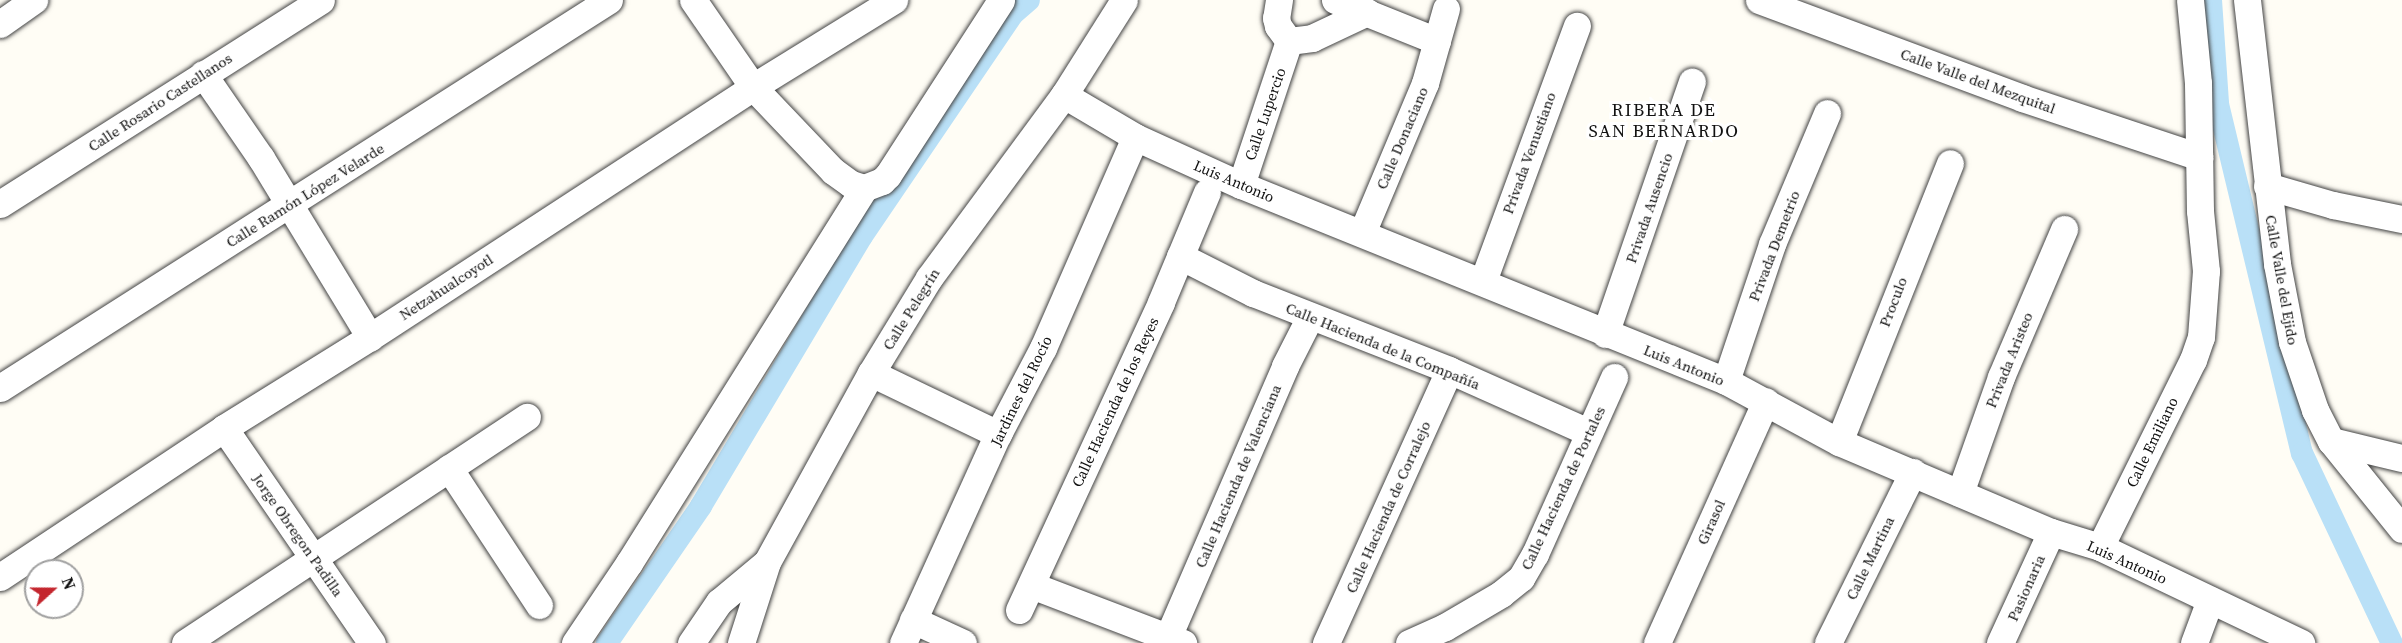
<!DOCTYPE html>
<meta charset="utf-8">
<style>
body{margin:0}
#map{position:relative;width:2402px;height:643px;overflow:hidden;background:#fffdf5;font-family:"Source Serif 4",serif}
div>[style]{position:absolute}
.canal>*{height:22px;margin:-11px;padding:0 11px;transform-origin:11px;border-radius:11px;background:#b9e0f7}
.roads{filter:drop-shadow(0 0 2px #444) drop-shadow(0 0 2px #444)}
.minor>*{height:27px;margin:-13.5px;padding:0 13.5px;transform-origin:13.5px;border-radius:13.5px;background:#fff}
span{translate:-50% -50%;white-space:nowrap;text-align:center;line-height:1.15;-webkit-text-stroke:6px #fff;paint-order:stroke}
.street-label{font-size:15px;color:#111}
.quarter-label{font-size:18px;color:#111;letter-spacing:1.5px}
.north{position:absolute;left:24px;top:559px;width:60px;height:60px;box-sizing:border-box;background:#fff;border:2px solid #a0a0a0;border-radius:50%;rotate:69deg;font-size:16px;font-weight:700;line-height:24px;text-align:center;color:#111}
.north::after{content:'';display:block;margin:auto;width:21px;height:27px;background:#c4262e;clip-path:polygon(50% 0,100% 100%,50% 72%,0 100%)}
</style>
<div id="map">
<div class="canal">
<i style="left:2211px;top:0;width:104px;rotate:86.1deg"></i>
<i style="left:2218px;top:104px;width:359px;rotate:76.5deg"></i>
<i style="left:2302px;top:453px;width:210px;rotate:64.7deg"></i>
<i style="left:607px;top:643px;width:166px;rotate:-55.5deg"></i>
<i style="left:701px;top:506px;width:314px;rotate:-59.2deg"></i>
<i style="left:862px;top:236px;width:268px;rotate:-55.8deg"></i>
<i style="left:1013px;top:14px;width:21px;rotate:-41deg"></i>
</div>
<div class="roads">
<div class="minor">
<i style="left:693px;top:0;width:106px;rotate:55.4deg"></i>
<i style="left:753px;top:87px;width:116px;rotate:46.4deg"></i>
<i style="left:833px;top:171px;width:22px;rotate:36deg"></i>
<i style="left:851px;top:184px;width:14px;rotate:17deg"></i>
<i style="left:864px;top:188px;width:19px;rotate:-21deg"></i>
<i style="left:882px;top:181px;width:8px;rotate:-45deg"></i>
<i style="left:888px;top:175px;width:208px;rotate:-57.1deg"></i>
<i style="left:1279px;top:0;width:18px;rotate:99deg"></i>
<i style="left:1276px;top:18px;width:8px;rotate:76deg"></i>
<i style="left:1278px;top:26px;width:19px;rotate:54deg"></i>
<i style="left:1335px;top:0;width:110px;rotate:21.9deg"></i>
<i style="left:1759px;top:0;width:281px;rotate:20.4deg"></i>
<i style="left:2022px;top:98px;width:187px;rotate:18.4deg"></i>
<i style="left:2247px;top:0;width:266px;rotate:83.5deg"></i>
<i style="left:2277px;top:264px;width:79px;rotate:79.1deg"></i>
<i style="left:2292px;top:342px;width:72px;rotate:71.3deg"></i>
<i style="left:2315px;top:410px;width:35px;rotate:63deg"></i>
<i style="left:2331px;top:441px;width:113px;rotate:51.1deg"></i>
<i style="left:0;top:24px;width:42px;rotate:-35.2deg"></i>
<i style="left:1289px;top:41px;width:23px;rotate:-7deg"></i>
<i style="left:1312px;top:38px;width:61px;rotate:-25.3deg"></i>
<i style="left:203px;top:74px;width:102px;rotate:55.4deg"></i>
<i style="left:261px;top:158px;width:210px;rotate:58.7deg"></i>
<i style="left:1064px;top:95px;width:82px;rotate:30.6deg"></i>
<i style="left:1135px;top:137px;width:116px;rotate:24.4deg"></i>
<i style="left:1241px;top:185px;width:523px;rotate:22deg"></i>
<i style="left:1726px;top:381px;width:128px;rotate:28.4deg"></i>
<i style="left:1839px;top:442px;width:230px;rotate:23deg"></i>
<i style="left:2051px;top:532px;width:51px;rotate:17deg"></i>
<i style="left:2100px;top:547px;width:223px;rotate:25.5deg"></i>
<i style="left:1241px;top:185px;width:152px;rotate:-71.6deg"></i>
<i style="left:2267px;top:186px;width:69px;rotate:16.1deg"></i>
<i style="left:2333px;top:205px;width:70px;rotate:11.5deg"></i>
<i style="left:0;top:204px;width:380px;rotate:-32.4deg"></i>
<i style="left:1362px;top:233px;width:163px;rotate:-67.2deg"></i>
<i style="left:1425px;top:83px;width:77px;rotate:-74.2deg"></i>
<i style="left:1180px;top:256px;width:82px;rotate:26.9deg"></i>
<i style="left:1253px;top:293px;width:211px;rotate:21.4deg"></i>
<i style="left:1449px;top:370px;width:152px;rotate:24deg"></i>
<i style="left:1483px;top:281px;width:272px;rotate:-69.8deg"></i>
<i style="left:1605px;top:334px;width:267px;rotate:-71deg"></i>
<i style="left:871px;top:373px;width:141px;rotate:25.7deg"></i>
<i style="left:1726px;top:381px;width:145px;rotate:-71.4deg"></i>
<i style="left:1772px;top:244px;width:142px;rotate:-67.2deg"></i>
<i style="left:0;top:388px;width:722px;rotate:-32.5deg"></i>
<i style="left:224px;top:428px;width:261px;rotate:55.5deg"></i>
<i style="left:2331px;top:441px;width:73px;rotate:13.5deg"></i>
<i style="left:1839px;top:442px;width:300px;rotate:-68.3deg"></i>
<i style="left:449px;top:468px;width:164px;rotate:56.7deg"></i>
<i style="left:1960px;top:493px;width:123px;rotate:-70.5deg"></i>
<i style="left:2001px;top:377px;width:161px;rotate:-66.9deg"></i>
<i style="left:2100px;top:547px;width:209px;rotate:-63.6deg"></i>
<i style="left:2193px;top:360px;width:24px;rotate:-71deg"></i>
<i style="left:2201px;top:337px;width:66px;rotate:-85.7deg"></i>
<i style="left:2206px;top:271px;width:60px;rotate:-95.7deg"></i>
<i style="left:2200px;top:211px;width:128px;rotate:-90.9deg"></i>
<i style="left:2198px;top:83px;width:83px;rotate:-95.5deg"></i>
<i style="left:0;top:577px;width:269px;rotate:-33.6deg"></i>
<i style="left:224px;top:428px;width:172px;rotate:-31.9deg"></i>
<i style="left:370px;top:337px;width:457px;rotate:-33.1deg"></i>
<i style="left:753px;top:87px;width:166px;rotate:-31.7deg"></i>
<i style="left:1031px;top:585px;width:163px;rotate:20.9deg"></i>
<i style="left:1019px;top:610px;width:339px;rotate:-65.2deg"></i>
<i style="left:1161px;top:302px;width:119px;rotate:-67.3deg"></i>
<i style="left:913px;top:620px;width:55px;rotate:24.7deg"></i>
<i style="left:1168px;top:637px;width:295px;rotate:-66.6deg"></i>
<i style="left:1285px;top:366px;width:55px;rotate:-63deg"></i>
<i style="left:185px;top:643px;width:410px;rotate:-33.5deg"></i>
<i style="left:575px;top:643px;width:97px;rotate:-56deg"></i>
<i style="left:629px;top:563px;width:443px;rotate:-57.9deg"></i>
<i style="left:691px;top:643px;width:50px;rotate:-55.7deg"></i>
<i style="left:719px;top:602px;width:62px;rotate:-39.8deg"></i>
<i style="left:741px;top:643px;width:85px;rotate:-72.2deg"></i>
<i style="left:767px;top:562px;width:216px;rotate:-61.2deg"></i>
<i style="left:871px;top:373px;width:111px;rotate:-58.6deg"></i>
<i style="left:929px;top:278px;width:227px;rotate:-53.6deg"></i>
<i style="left:1064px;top:95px;width:112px;rotate:-57.7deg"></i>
<i style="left:903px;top:643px;width:230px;rotate:-65.6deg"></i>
<i style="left:998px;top:434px;width:97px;rotate:-62.4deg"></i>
<i style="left:1043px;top:348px;width:230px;rotate:-66.4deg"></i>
<i style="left:1326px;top:643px;width:299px;rotate:-65.7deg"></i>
<i style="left:1409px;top:643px;width:39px;rotate:-24deg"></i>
<i style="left:1445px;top:627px;width:65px;rotate:-30.5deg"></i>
<i style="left:1501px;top:594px;width:26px;rotate:-39deg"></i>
<i style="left:1521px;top:578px;width:28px;rotate:-60deg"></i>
<i style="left:1535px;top:554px;width:194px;rotate:-65.9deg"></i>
<i style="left:1657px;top:643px;width:265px;rotate:-65.8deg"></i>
<i style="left:1828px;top:643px;width:191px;rotate:-63.6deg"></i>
<i style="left:2000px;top:643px;width:122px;rotate:-65.3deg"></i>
<i style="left:2194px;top:643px;width:46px;rotate:-69.6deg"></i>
</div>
</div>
<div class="street-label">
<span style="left:1978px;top:81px;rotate:20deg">Calle Valle del Mezquital</span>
<span style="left:160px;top:102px;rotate:-33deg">Calle Rosario Castellanos</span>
<span style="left:1265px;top:114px;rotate:-71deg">Calle Lupercio</span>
<span style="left:1402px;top:138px;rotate:-67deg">Calle Donaciano</span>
<span style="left:1529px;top:153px;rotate:-70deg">Privada Venustiano</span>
<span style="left:1234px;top:181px;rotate:23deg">Luis Antonio</span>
<span style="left:305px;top:195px;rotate:-32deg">Calle Ramón López Velarde</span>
<span style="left:1649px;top:208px;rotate:-71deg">Privada Ausencio</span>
<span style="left:1774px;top:246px;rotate:-69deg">Privada Demetrio</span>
<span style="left:2282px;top:280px;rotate:80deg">Calle Valle del Ejido</span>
<span style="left:446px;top:287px;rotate:-33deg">Netzahualcoyotl</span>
<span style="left:1893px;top:302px;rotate:-69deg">Proculo</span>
<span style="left:911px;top:309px;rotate:-58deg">Calle Pelegrín</span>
<span style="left:1383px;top:346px;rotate:22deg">Calle Hacienda de la Compañía</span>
<span style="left:2009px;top:360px;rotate:-68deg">Privada Aristeo</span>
<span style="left:1684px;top:365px;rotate:22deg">Luis Antonio</span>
<span style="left:1021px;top:391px;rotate:-64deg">Jardines del Rocío</span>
<span style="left:1115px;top:402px;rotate:-65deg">Calle Hacienda de los Reyes</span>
<span style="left:2152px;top:442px;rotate:-64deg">Calle Emiliano</span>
<span style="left:1238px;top:476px;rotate:-67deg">Calle Hacienda de Valenciana</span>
<span style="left:1563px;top:488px;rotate:-65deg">Calle Hacienda de Portales</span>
<span style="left:1388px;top:507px;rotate:-66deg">Calle Hacienda de Corralejo</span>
<span style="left:1711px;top:522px;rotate:-66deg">Girasol</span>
<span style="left:298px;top:535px;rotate:55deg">Jorge Obregon Padilla</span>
<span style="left:1870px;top:558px;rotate:-64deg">Calle Martina</span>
<span style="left:2127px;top:562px;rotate:24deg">Luis Antonio</span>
<span style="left:2026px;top:588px;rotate:-66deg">Pasionaria</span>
</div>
<div class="quarter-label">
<span style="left:1664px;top:121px">RIBERA DE<br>SAN BERNARDO</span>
</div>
<div class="north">N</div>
</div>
